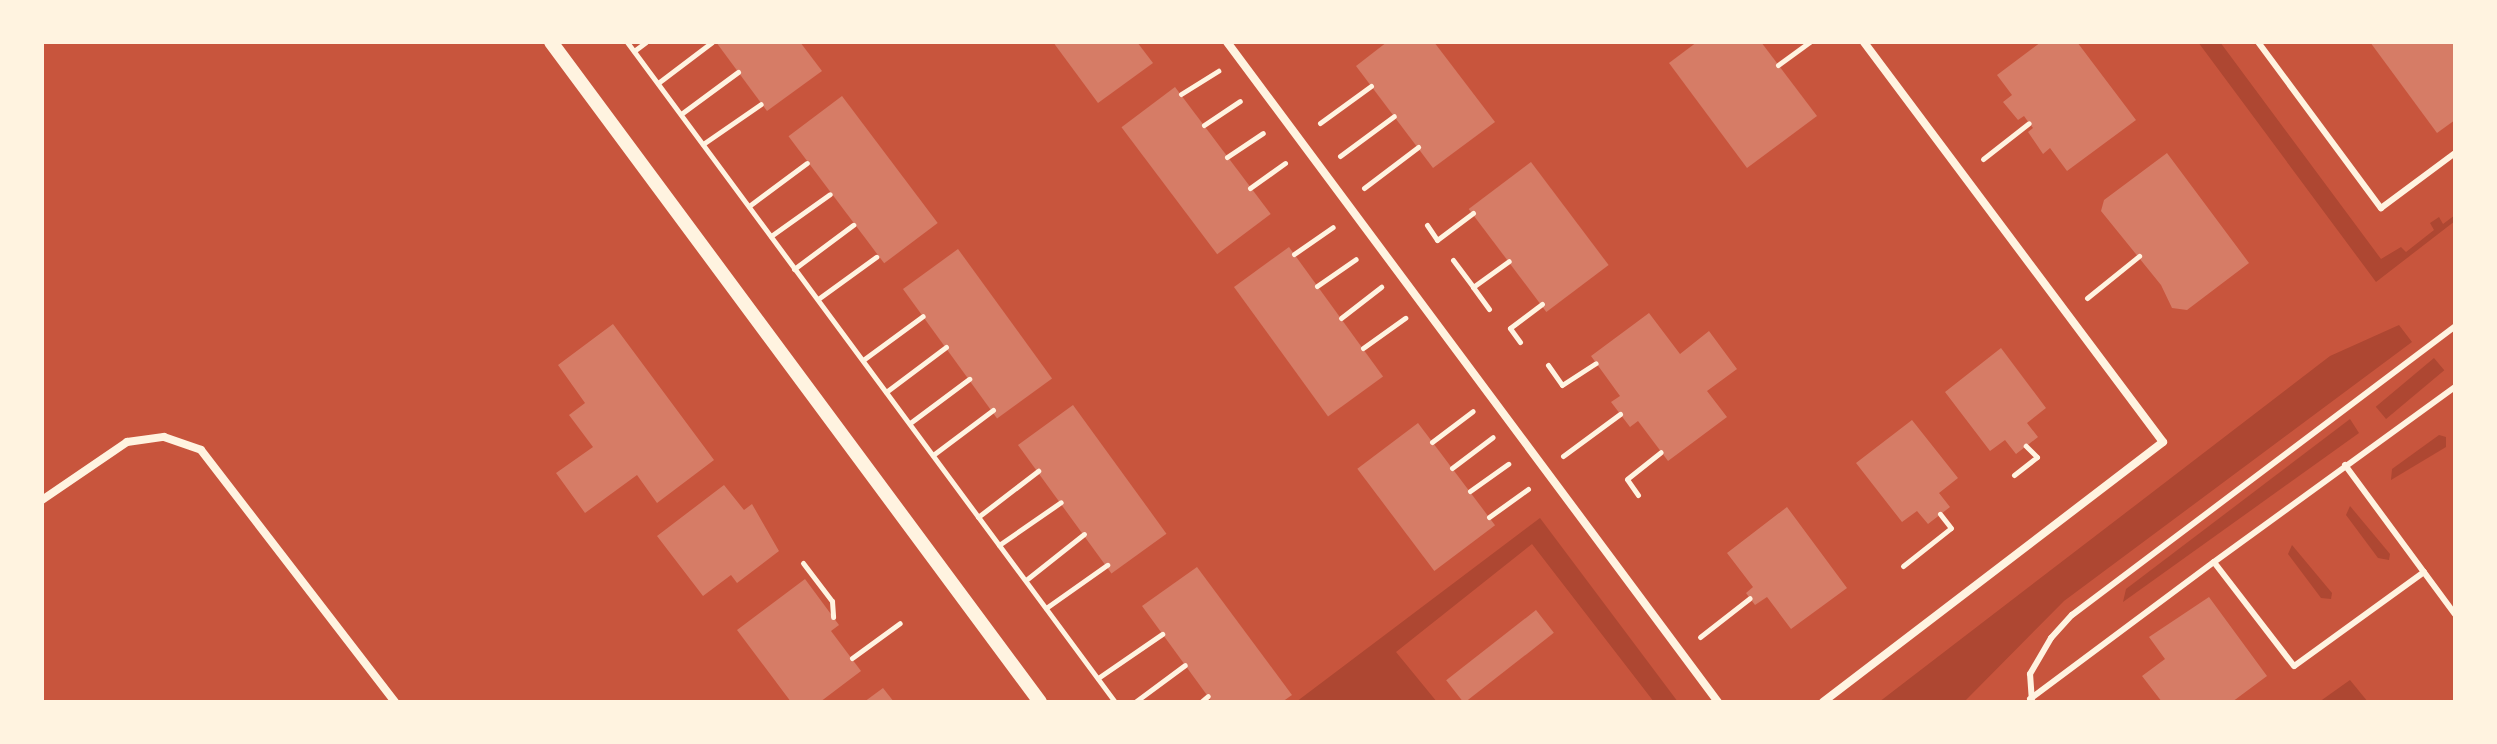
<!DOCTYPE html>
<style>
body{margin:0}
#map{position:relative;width:2497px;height:744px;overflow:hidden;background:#c8553d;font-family:"Roboto Serif",serif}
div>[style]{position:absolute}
.green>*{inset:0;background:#ae4732;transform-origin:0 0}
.building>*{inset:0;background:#d67c66;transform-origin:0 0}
.path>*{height:5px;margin:-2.5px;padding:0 2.5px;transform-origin:2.5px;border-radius:2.5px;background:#fff3e0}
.service>*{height:6px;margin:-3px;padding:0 3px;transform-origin:3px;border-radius:3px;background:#fff3e0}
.minor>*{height:8px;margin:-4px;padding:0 4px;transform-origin:4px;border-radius:4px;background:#fff3e0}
.tertiary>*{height:14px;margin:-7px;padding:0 7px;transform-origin:7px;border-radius:7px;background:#fff3e0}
span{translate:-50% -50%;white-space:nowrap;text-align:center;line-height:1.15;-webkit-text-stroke:8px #fff3e0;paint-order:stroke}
.frame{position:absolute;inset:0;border:44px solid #fff3e0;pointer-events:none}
</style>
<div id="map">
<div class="green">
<i style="clip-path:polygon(2198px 42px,2220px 42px,2381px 259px,2401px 247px,2406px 252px,2434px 230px,2430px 223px,2439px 217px,2443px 224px,2455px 215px,2455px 221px,2376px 282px)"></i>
<i style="clip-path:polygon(2399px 325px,2412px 342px,2064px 601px,1964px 702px,1879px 702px,2330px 356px)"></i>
<i style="left:2434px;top:358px;width:16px;height:76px;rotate:50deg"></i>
<i style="clip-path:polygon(2350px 419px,2359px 433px,2123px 602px,2126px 589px)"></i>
<i style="clip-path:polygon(2439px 435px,2446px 437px,2446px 447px,2391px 480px,2392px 469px)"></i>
<i style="clip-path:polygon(2350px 506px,2390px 554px,2389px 560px,2378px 558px,2346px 515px)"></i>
<i style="clip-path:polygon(1540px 518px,1678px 702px,1654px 702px,1532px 544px,1396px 652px,1437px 702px,1296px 702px)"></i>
<i style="clip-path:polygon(2292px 545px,2332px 593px,2331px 599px,2321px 598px,2288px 554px)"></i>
<i style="clip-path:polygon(2350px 680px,2368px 702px,2319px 702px)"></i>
</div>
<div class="building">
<i style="clip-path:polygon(716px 42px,800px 42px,822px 71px,767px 111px)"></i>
<i style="clip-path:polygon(1053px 42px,1137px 42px,1153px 63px,1098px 103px)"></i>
<i style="clip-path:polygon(1387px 42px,1434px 42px,1495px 122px,1433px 168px,1356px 66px)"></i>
<i style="clip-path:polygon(1697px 42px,1761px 42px,1817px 116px,1747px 168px,1669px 63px)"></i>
<i style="clip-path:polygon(2041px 42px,2077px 42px,2136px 120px,2067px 171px,2050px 148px,2043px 154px,2028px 132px,2033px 128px,2029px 123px,2024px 116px,2018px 120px,2003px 102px,2012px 95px,1997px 75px)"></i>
<i style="clip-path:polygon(2370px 42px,2455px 42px,2455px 120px,2437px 133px)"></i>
<i style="left:1175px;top:87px;width:159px;height:67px;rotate:53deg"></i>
<i style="left:842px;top:96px;width:159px;height:67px;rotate:53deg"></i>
<i style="clip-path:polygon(2167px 153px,2249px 263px,2187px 310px,2172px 308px,2161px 285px,2101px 211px,2104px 200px)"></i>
<i style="left:1531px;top:162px;width:129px;height:78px;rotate:53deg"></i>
<i style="left:1289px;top:247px;width:160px;height:68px;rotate:54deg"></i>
<i style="left:958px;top:249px;width:160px;height:68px;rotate:54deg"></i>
<i style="clip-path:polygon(1649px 313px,1680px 354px,1709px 331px,1737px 369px,1707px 391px,1727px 417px,1668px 461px,1638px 421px,1630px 427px,1611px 402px,1620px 396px,1591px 356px)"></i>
<i style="clip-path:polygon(613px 324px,714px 460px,657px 503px,637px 475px,585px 513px,556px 473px,593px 447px,569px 415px,585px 403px,558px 365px)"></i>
<i style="clip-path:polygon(2001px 348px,2046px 408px,2027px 423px,2038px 437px,2016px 454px,2005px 440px,1990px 451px,1945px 392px)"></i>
<i style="left:1073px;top:405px;width:159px;height:68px;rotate:54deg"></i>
<i style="clip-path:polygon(1912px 420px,1958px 478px,1939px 493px,1950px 507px,1928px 524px,1917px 511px,1902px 522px,1856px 463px)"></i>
<i style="left:1418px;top:423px;width:128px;height:76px;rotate:53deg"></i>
<i style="clip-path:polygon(724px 485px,744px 510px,752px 504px,779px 551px,737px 583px,731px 575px,703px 596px,657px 536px)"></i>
<i style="clip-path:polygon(1787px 507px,1847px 588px,1791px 629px,1767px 597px,1755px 605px,1746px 593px,1753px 587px,1727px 553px)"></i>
<i style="clip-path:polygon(1197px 567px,1292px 695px,1282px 702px,1212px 702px,1142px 606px)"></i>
<i style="clip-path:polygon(805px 579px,839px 625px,831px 631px,861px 671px,820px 702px,791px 702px,737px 630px)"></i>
<i style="clip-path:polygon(2209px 597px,2267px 676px,2232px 702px,2162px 702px,2142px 676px,2165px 659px,2149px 637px)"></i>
<i style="left:1536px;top:610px;width:29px;height:114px;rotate:52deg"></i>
<i style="clip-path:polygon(883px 688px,894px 702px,864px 702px)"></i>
</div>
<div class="path">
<i style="left:627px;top:42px;width:821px;rotate:53.52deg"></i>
<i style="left:634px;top:51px;width:15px;rotate:-37deg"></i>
<i style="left:1778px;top:65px;width:39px;rotate:-36deg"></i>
<i style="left:658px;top:83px;width:68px;rotate:-37.2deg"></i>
<i style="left:1181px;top:94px;width:44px;rotate:-31.9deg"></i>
<i style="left:681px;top:114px;width:71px;rotate:-36.4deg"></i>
<i style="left:1320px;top:123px;width:63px;rotate:-36deg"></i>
<i style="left:1204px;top:125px;width:43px;rotate:-33.7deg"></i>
<i style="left:703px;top:144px;width:70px;rotate:-34.6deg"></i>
<i style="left:1340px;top:156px;width:67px;rotate:-36.5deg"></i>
<i style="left:1227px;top:157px;width:43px;rotate:-33.7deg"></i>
<i style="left:1983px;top:159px;width:58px;rotate:-38deg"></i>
<i style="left:1250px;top:188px;width:43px;rotate:-35.5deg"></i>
<i style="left:1364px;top:188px;width:68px;rotate:-37.2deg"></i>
<i style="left:749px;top:206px;width:72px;rotate:-36.6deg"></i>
<i style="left:1427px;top:225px;width:18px;rotate:56deg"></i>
<i style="left:1437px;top:240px;width:45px;rotate:-36.9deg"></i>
<i style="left:771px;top:236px;width:72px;rotate:-35.4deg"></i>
<i style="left:1294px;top:254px;width:47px;rotate:-34.7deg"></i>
<i style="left:1453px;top:260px;width:34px;rotate:53deg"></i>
<i style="left:794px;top:269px;width:74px;rotate:-36.7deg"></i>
<i style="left:1317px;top:286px;width:47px;rotate:-34.7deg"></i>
<i style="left:2087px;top:298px;width:67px;rotate:-38.9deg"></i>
<i style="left:818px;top:299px;width:72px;rotate:-35.9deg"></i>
<i style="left:1489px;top:309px;width:27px;rotate:-126deg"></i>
<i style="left:1473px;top:287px;width:44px;rotate:-35.8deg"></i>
<i style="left:1341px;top:318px;width:51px;rotate:-37.8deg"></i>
<i style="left:1520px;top:342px;width:17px;rotate:-126deg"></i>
<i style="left:1510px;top:328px;width:40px;rotate:-37deg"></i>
<i style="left:1363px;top:348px;width:52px;rotate:-35.5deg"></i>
<i style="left:863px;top:360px;width:74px;rotate:-36.3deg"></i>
<i style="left:1548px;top:365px;width:24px;rotate:55deg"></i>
<i style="left:1562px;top:385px;width:40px;rotate:-32.9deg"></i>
<i style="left:886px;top:392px;width:75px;rotate:-36.9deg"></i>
<i style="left:910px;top:423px;width:74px;rotate:-36.7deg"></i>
<i style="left:1432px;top:442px;width:51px;rotate:-37.1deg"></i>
<i style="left:933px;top:455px;width:75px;rotate:-36.9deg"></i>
<i style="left:1563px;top:456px;width:71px;rotate:-36.4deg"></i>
<i style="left:1452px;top:468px;width:51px;rotate:-37.1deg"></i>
<i style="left:2014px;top:475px;width:29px;rotate:-38deg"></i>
<i style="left:2037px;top:457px;width:16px;rotate:-135deg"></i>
<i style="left:1470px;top:491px;width:47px;rotate:-35.4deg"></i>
<i style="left:1638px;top:495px;width:19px;rotate:-125deg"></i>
<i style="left:1627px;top:479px;width:43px;rotate:-38.5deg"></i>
<i style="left:978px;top:517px;width:76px;rotate:-37.5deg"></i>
<i style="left:1489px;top:517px;width:48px;rotate:-35.7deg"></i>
<i style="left:999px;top:545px;width:75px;rotate:-34.7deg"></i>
<i style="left:803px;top:563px;width:48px;rotate:52.7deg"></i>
<i style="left:832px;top:601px;width:16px;rotate:86deg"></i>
<i style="left:1903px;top:566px;width:61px;rotate:-38.4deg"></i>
<i style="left:1951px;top:528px;width:18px;rotate:-128deg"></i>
<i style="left:1026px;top:580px;width:74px;rotate:-38.4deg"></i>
<i style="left:1046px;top:608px;width:75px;rotate:-35.2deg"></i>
<i style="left:1700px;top:637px;width:63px;rotate:-38deg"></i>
<i style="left:852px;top:658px;width:59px;rotate:-36.1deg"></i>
<i style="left:1098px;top:678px;width:78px;rotate:-34.5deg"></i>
<i style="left:1135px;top:702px;width:62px;rotate:-36.5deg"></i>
<i style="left:1201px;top:702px;width:9px;rotate:-41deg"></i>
</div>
<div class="service">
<i style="left:2258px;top:42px;width:207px;rotate:53.5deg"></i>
<i style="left:2381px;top:208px;width:92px;rotate:-36.6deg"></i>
<i style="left:2345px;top:465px;width:185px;rotate:53.6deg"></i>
<i style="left:2424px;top:572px;width:160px;rotate:144.1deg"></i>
<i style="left:2294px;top:666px;width:131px;rotate:-127.6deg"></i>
<i style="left:2214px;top:562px;width:298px;rotate:-36deg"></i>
<i style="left:2030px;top:699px;width:229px;rotate:-36.7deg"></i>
<i style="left:2032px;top:702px;width:28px;rotate:-94deg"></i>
<i style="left:2030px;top:674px;width:42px;rotate:-59.7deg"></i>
<i style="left:2051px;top:638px;width:31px;rotate:-48deg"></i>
<i style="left:2072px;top:615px;width:480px;rotate:-37deg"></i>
</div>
<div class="minor">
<i style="left:1227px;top:42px;width:823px;rotate:53.35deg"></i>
<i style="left:42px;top:500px;width:103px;rotate:-34.3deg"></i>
<i style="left:127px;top:442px;width:37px;rotate:-8deg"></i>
<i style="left:164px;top:437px;width:39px;rotate:19deg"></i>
<i style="left:201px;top:450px;width:318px;rotate:52.4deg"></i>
<i style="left:1823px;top:702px;width:428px;rotate:-37.4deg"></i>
<i style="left:2163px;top:442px;width:499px;rotate:-126.8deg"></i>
</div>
<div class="tertiary">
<i style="left:551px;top:42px;width:821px;rotate:53.46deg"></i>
</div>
<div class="frame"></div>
</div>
